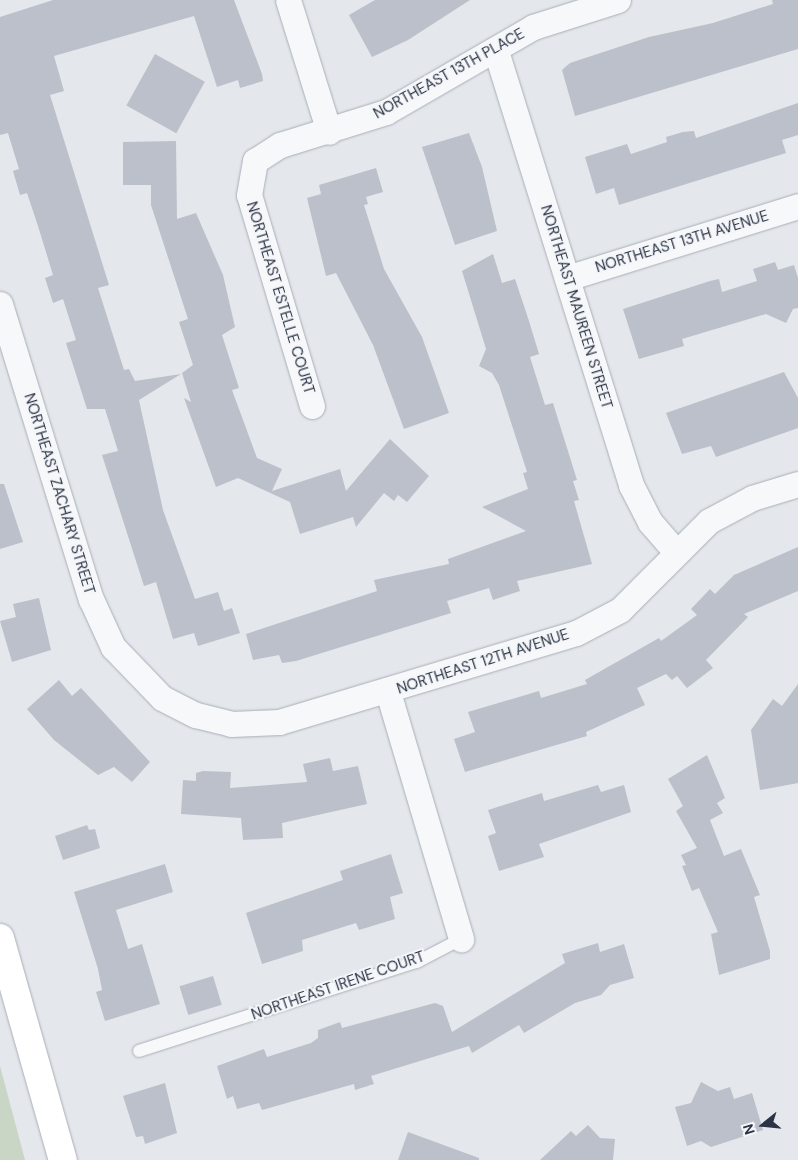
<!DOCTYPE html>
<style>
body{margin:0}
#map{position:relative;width:798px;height:1160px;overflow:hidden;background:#e4e7ec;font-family:"DM Sans",sans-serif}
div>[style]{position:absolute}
.green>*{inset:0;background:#c9d6c5}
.building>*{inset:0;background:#bbc0ca;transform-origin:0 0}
.roads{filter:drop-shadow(0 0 1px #a9aeb7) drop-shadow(0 0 1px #a9aeb7)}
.lane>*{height:12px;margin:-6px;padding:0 6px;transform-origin:6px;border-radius:6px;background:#f7f8fa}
.street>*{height:25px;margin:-12.5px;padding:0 12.5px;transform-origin:12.5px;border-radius:12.5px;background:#f7f8fa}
.primary>*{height:28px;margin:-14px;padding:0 14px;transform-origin:14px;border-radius:14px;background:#fff}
span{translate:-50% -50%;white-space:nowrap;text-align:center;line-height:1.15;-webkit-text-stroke:4px #f4f6f9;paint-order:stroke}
.street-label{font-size:15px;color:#2b3445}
.north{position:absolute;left:738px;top:1100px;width:50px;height:50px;-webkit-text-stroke:4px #f4f6f9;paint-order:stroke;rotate:253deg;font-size:14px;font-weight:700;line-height:20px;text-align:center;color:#2b3445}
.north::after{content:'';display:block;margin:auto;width:18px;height:22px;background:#2b3445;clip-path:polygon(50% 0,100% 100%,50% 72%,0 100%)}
</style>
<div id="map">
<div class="green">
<i style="clip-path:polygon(0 1066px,25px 1160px,0 1160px)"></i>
</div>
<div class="building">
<i style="clip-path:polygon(53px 0,234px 0,262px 74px,263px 81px,240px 88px,238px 80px,217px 87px,194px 16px,54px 56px,64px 91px,50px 95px,109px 285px,98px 288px,124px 370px,129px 369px,135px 381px,181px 374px,139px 400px,163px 510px,195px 599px,218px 592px,224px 611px,232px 608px,240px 633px,198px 646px,194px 633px,173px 639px,156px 582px,144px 586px,102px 455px,118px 451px,105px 409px,87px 409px,66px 343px,76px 340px,63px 299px,53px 303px,45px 278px,53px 275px,38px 226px,27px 193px,20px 195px,13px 171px,19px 169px,8px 133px,0 135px,0 17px)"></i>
<i style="clip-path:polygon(375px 0,470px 0,408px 40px,372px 57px,349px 15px)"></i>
<i style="clip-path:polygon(772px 0,798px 0,798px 49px,575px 116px,562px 70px,570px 63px,649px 37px,713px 23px,773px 4px)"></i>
<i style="left:155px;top:54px;width:57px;height:59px;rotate:29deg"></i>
<i style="clip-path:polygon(798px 103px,798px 135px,782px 140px,786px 153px,619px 205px,614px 188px,596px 194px,585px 157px,627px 144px,631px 154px,667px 142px,666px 137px,683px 132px,694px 131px,696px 138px)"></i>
<i style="clip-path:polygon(469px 133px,482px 167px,497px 231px,455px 245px,422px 147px)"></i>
<i style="clip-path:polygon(176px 141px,177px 219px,196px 213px,223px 275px,235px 327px,222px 335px,239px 388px,232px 390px,257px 458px,282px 469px,272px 491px,340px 469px,346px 491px,390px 439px,429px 476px,407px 502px,398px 495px,394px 501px,384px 493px,356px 527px,353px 517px,300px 534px,290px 502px,238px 478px,216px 487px,184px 398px,191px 402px,182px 373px,193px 365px,179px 322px,188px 319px,151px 205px,151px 185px,123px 185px,123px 142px)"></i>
<i style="clip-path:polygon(376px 168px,383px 192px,366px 197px,368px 204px,364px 205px,384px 269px,422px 337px,449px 413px,404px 429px,373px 345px,336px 273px,326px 276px,307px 198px,321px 194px,319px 185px)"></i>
<i style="clip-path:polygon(493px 254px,502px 283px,515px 279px,529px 321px,539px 354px,530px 357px,545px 405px,553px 403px,577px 480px,573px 481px,579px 500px,574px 501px,592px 564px,517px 581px,520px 591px,493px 600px,489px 588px,447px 601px,451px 613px,296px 661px,282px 663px,279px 655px,253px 660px,246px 634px,377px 591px,374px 580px,449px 564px,448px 559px,526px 531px,482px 507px,528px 489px,523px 473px,527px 472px,499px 385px,492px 373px,479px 366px,486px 349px,462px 271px)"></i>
<i style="clip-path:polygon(775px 262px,778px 270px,794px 265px,798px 278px,798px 308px,793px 309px,786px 323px,766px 314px,682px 339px,684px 346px,639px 359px,623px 309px,710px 281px,719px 279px,722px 292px,757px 281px,753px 269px)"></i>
<i style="clip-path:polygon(784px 372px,798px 398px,798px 428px,716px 457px,711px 446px,682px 454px,666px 413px)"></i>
<i style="clip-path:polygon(0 484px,4px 484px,23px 542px,0 549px)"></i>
<i style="clip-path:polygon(798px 547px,798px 591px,744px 614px,748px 617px,706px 660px,713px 668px,687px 688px,677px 676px,672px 680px,666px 674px,637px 688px,645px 705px,586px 732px,587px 736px,465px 772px,454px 739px,475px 732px,468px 712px,539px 691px,541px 698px,587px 684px,585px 680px,659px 638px,661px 641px,697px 615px,691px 609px,710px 589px,715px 594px,734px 575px)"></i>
<i style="clip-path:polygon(39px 598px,51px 650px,12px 662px,0 621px,16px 617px,13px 604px)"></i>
<i style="clip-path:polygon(59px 680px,72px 696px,81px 688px,150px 762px,132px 782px,114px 767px,98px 775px,54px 740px,27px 709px)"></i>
<i style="clip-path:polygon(798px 684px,798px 783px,760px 790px,751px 730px,773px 699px,782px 706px)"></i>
<i style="clip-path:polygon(707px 755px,725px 798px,717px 803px,723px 813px,710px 820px,724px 856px,741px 849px,760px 895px,754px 897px,770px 951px,770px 959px,719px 975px,711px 934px,718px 932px,699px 888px,692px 891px,682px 866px,686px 865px,681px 855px,697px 848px,676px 811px,683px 806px,668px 779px)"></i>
<i style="clip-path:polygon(330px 758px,333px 771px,358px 766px,367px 804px,282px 823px,283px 838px,243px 840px,241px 818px,181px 814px,183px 780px,196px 781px,196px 773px,203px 771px,231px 772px,230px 788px,307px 782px,303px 764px)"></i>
<i style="clip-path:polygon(598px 785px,601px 792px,624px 785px,631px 812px,539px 844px,544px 857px,499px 871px,488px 836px,496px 833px,488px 810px,542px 793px,544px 801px)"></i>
<i style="clip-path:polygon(87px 825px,89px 830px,95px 829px,100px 848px,63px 860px,55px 836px)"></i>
<i style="clip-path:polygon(391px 854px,403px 893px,390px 897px,395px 919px,359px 930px,356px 923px,302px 940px,303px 951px,262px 964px,246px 913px,343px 880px,340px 871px)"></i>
<i style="clip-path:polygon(165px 864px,173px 892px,116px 910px,128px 949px,142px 944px,160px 1004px,105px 1021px,96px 992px,102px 990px,98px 969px,74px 892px)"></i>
<i style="clip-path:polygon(598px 943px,600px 952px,624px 944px,634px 978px,610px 985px,601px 995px,575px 1003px,524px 1033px,519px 1025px,472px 1053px,469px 1046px,371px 1076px,374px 1084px,355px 1090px,354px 1084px,262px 1110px,259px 1103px,237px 1109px,233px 1096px,227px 1099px,217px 1066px,264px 1049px,267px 1057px,311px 1043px,318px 1038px,318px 1030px,340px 1022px,342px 1028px,435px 1003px,443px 1006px,452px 1032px,565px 963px,562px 954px)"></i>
<i style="left:213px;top:976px;width:30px;height:35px;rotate:73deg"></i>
<i style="clip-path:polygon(701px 1082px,718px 1091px,730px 1087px,734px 1099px,752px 1093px,763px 1130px,711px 1147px,701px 1141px,687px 1146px,675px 1107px,691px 1103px)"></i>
<i style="clip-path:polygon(165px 1083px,177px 1133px,145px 1144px,143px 1136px,136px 1137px,123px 1096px)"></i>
<i style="clip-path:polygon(588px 1125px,600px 1138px,615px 1139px,613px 1160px,540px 1160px,571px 1131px,576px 1136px)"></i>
<i style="clip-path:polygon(408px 1132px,479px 1158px,479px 1160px,398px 1160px)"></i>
</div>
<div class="roads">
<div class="lane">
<i style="left:139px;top:1051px;width:292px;rotate:-17.8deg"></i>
<i style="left:417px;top:962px;width:50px;rotate:-27.6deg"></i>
</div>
<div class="street">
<i style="left:288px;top:0;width:138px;rotate:72.7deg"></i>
<i style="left:496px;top:51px;width:455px;rotate:72.7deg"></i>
<i style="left:631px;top:485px;width:42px;rotate:62.8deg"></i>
<i style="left:650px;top:522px;width:40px;rotate:49deg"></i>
<i style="left:567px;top:278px;width:242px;rotate:-17.3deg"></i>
<i style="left:0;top:304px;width:309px;rotate:72.9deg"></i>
<i style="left:91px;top:599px;width:53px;rotate:65.4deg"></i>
<i style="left:113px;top:647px;width:71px;rotate:46.1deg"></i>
<i style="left:162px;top:698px;width:38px;rotate:27deg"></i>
<i style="left:196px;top:715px;width:36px;rotate:14deg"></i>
<i style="left:231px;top:724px;width:48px;rotate:-2.4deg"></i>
<i style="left:279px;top:722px;width:310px;rotate:-16.7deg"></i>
<i style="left:576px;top:633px;width:50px;rotate:-27.6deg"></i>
<i style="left:620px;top:610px;width:126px;rotate:-45deg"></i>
<i style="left:709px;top:521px;width:49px;rotate:-28.1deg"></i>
<i style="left:752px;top:498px;width:48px;rotate:-16.9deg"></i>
<i style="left:312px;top:406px;width:220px;rotate:-106.6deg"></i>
<i style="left:249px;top:195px;width:35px;rotate:-80deg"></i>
<i style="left:255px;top:161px;width:30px;rotate:-33deg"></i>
<i style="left:280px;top:145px;width:111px;rotate:-17.3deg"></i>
<i style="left:386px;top:112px;width:170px;rotate:-30deg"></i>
<i style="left:533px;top:27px;width:89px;rotate:-17.6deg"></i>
<i style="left:388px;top:692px;width:258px;rotate:73.5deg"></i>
</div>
<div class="primary">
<i style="left:0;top:938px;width:231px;rotate:74.2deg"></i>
</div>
</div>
<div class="street-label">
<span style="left:449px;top:74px;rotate:-29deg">NORTHEAST 13TH PLACE</span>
<span style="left:682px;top:242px;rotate:-17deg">NORTHEAST 13TH AVENUE</span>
<span style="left:280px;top:298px;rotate:73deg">NORTHEAST ESTELLE COURT</span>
<span style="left:576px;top:307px;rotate:73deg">NORTHEAST MAUREEN STREET</span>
<span style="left:59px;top:494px;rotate:73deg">NORTHEAST ZACHARY STREET</span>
<span style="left:483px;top:662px;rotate:-18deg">NORTHEAST 12TH AVENUE</span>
<span style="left:338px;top:986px;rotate:-19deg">NORTHEAST IRENE COURT</span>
</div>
<div class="north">N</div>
</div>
